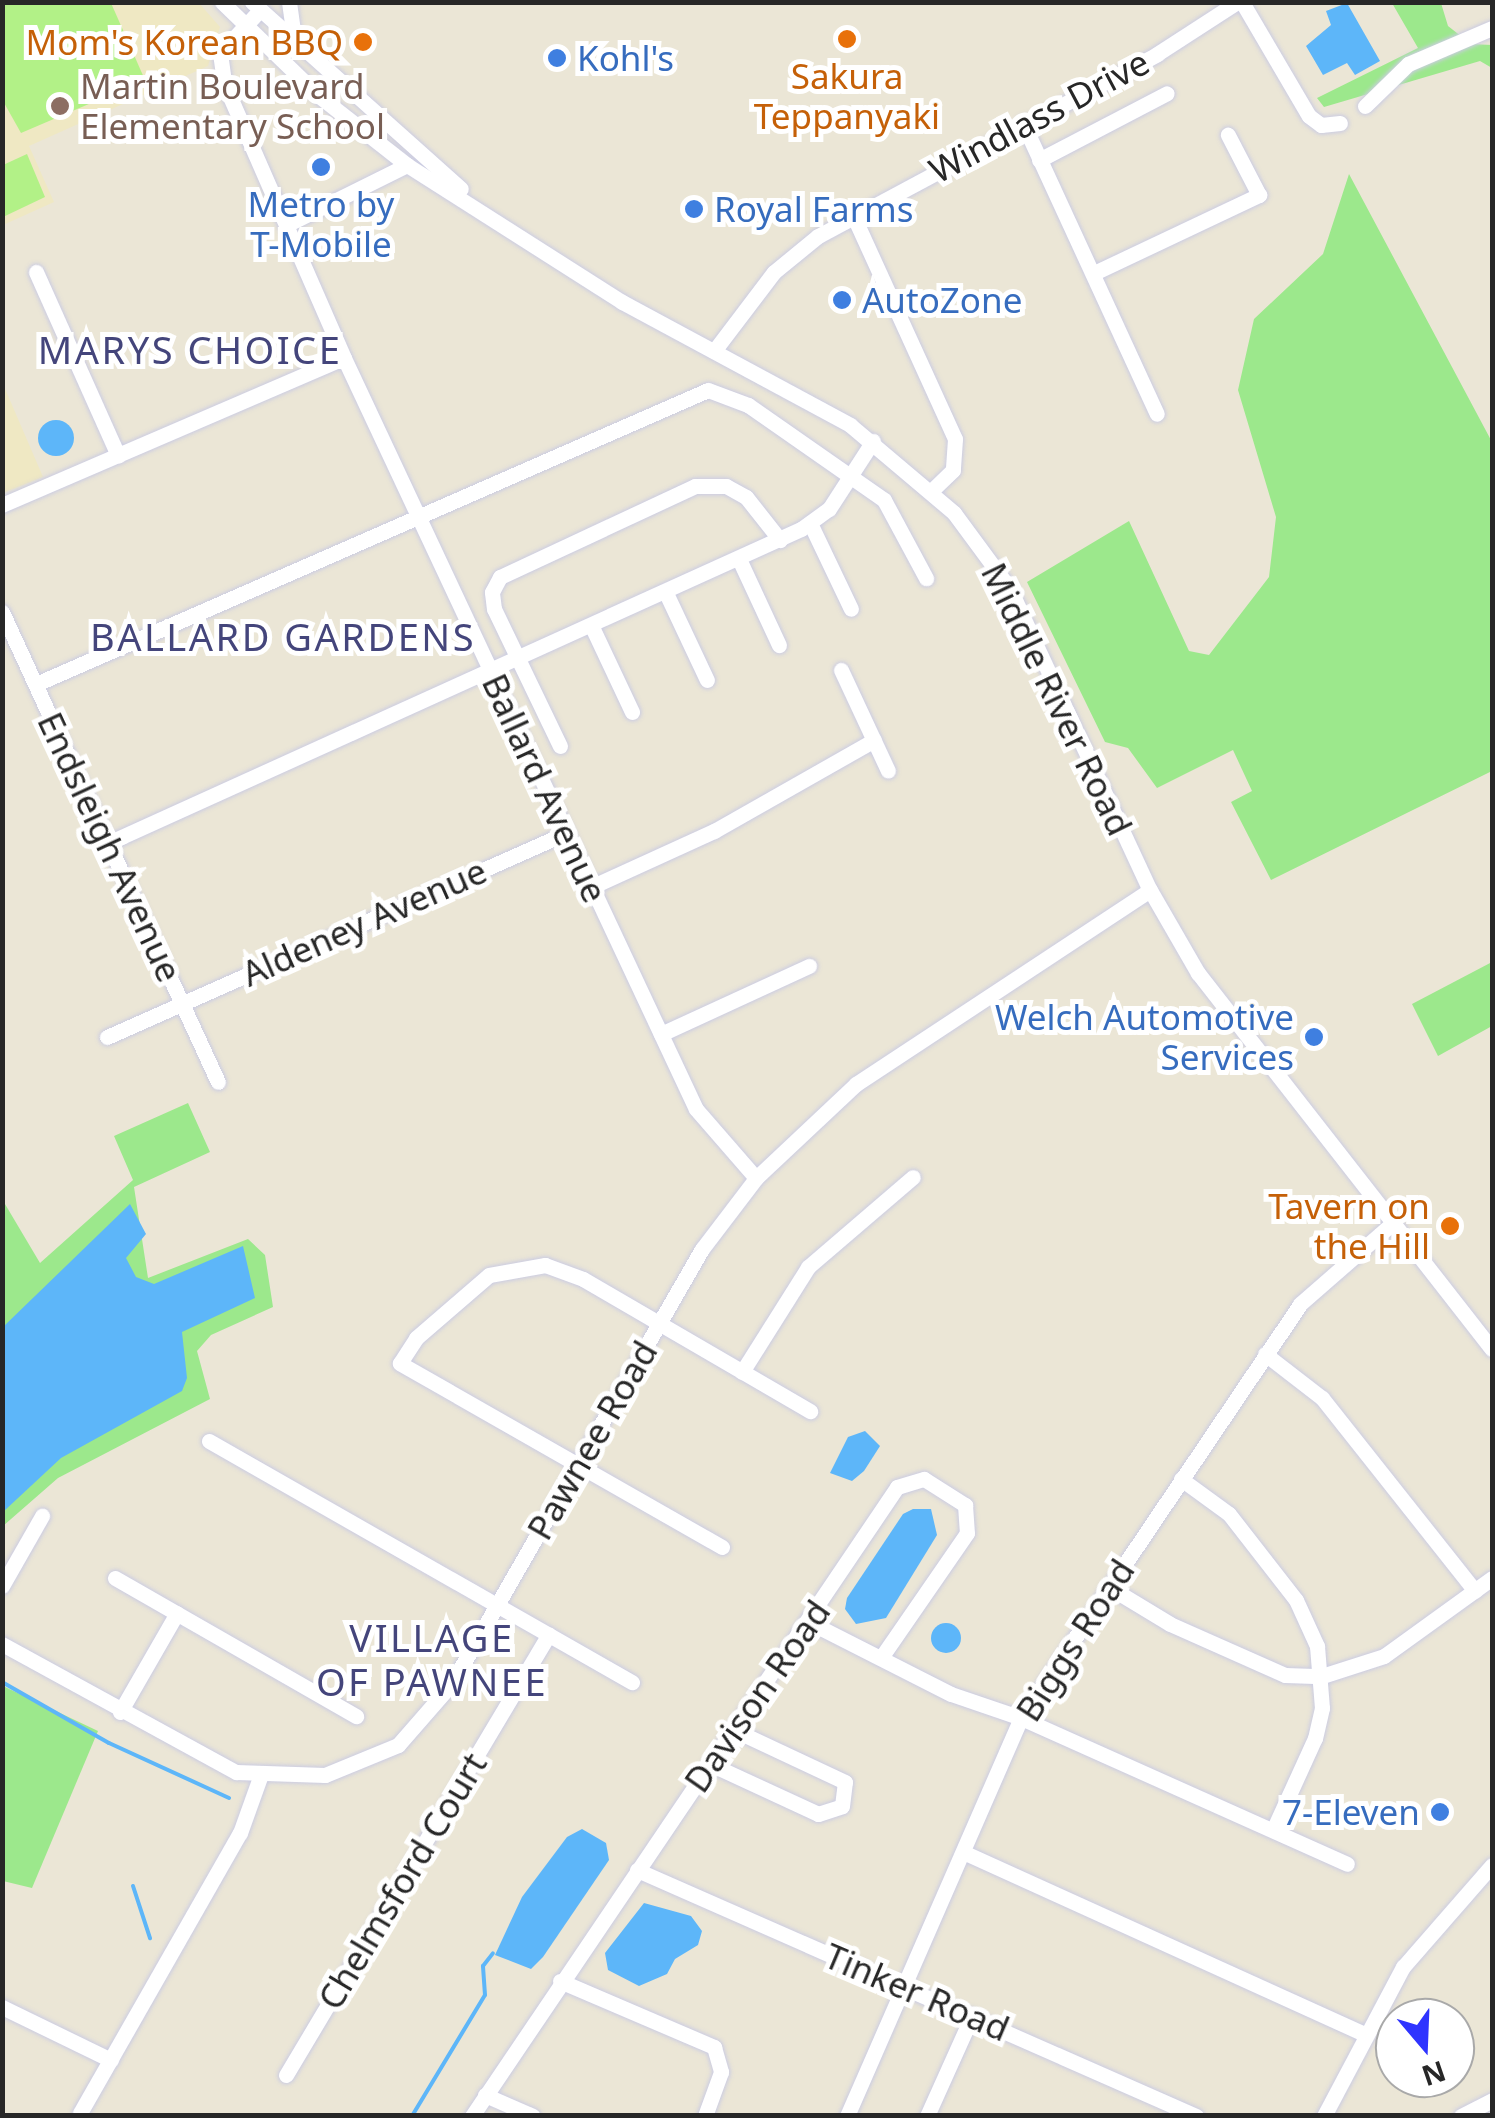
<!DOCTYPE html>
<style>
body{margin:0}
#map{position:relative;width:1495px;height:2118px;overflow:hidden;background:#ebe6d6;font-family:"Noto Sans",sans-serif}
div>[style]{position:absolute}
.education>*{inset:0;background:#efe8c3}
.green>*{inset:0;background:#9ce88c}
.pitch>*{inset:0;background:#b2f187}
.water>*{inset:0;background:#5db6f9}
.round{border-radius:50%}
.stream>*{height:4px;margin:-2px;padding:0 2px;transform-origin:2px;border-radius:2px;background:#5db6f9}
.roads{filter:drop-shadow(0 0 2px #cbcce2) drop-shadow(0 0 2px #cbcce2)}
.minor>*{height:15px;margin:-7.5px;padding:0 7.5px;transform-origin:7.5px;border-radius:7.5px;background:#fff}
.dots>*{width:28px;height:28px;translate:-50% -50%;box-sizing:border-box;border:5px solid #fff;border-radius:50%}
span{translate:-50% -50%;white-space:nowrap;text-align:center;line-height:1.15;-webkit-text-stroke:10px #fff;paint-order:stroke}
.food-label{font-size:35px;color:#c56008}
.right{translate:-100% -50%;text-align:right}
.shop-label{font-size:35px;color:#366cbe}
.left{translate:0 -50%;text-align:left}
.education-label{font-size:35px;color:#785e54}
.street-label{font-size:35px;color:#272727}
.neighbourhood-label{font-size:38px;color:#44457b;letter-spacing:2.5px}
.frame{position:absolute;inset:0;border:5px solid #272727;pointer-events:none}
.north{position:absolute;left:1375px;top:1998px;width:100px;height:100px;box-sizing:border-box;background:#fff;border:2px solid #a9a9a9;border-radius:50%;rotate:161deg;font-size:28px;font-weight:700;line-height:40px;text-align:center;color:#272727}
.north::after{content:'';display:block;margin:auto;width:35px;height:45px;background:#2f34ff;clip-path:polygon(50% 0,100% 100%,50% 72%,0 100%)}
</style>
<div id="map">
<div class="education">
<i style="clip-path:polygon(2px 3px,199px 3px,220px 27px,208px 66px,29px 146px,54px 202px,3px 225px)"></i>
<i style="clip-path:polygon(3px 384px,43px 477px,3px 493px,2px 493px)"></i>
</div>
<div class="green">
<i style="clip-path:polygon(1392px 3px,1441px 3px,1448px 26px,1471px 44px,1492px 45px,1492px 68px,1480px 61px,1324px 107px,1317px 98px,1418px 48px)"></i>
<i style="clip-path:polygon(1349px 174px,1492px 442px,1492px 771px,1271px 880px,1231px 802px,1252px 791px,1233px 750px,1157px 788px,1128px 748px,1105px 742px,1027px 582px,1129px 521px,1189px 651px,1209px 655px,1269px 577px,1276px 517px,1238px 390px,1254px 319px,1323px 254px)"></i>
<i style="clip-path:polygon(1492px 962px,1492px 1026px,1438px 1056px,1412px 1004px)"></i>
<i style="clip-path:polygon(188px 1103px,210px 1152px,134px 1187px,148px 1278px,248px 1239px,265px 1255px,273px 1307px,211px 1335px,197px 1351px,210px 1399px,58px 1478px,3px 1526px,2px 1199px,40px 1263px,133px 1180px,114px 1136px)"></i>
<i style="clip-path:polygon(3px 1686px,98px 1731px,32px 1888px,3px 1881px)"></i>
</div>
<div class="pitch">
<i style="clip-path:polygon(2px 3px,111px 3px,145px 80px,21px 133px,3px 101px)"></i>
<i style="clip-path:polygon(27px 154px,45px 197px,3px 217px,3px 165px)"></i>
</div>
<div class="water">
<i style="clip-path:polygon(1347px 3px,1380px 61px,1355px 75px,1347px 63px,1323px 75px,1306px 46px,1331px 25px,1326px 11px)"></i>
<i class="round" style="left:38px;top:420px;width:36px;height:36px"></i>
<i style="clip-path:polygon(130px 1204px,146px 1234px,126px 1258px,136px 1277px,154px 1284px,243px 1246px,255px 1298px,182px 1332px,187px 1378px,182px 1391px,61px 1458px,3px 1512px,3px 1327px)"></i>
<i style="clip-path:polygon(865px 1431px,880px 1446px,864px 1471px,852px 1481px,830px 1473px,848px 1437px)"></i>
<i style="clip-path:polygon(913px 1509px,931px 1509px,937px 1535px,886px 1618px,856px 1624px,845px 1609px,847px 1598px,903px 1514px)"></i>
<i class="round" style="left:931px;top:1623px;width:30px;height:30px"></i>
<i style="clip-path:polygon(582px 1829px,606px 1843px,609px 1860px,543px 1957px,531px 1969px,495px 1955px,522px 1897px,567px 1837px)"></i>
<i style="clip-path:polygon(644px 1903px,691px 1916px,702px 1931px,698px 1945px,675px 1959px,667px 1974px,639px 1986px,608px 1970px,605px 1953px)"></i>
</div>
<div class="stream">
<i style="left:2px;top:1682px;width:123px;rotate:29.7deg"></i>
<i style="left:109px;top:1743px;width:132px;rotate:24.6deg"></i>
<i style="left:133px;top:1886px;width:55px;rotate:71.9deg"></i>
<i style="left:412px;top:2116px;width:141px;rotate:-58.9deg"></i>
<i style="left:485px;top:1995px;width:29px;rotate:-94deg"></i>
<i style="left:483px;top:1966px;width:16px;rotate:-52deg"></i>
</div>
<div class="roads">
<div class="minor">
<i style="left:222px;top:2px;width:135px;rotate:44.1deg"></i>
<i style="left:319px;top:96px;width:112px;rotate:38.1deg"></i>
<i style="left:407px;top:165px;width:255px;rotate:32.5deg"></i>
<i style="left:622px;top:302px;width:259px;rotate:28.3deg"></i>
<i style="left:850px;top:425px;width:136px;rotate:40.2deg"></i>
<i style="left:954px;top:513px;width:94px;rotate:53.6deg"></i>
<i style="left:1010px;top:589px;width:332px;rotate:65.1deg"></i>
<i style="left:1150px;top:890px;width:96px;rotate:60deg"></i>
<i style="left:1198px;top:973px;width:477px;rotate:52deg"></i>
<i style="left:252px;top:2px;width:280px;rotate:41.8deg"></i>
<i style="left:289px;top:2px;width:34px;rotate:82deg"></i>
<i style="left:1242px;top:2px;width:132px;rotate:59.6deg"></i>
<i style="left:1309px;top:116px;width:15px;rotate:37deg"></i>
<i style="left:1321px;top:125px;width:19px;rotate:-6deg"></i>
<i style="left:260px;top:10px;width:59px;rotate:132.9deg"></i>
<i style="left:220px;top:53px;width:30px;rotate:82deg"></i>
<i style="left:224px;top:83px;width:300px;rotate:66.4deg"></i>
<i style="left:344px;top:358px;width:829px;rotate:64.89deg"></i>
<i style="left:696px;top:1109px;width:91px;rotate:49deg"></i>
<i style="left:1365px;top:106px;width:60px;rotate:-44.3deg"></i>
<i style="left:1408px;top:64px;width:91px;rotate:-23.2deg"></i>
<i style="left:1023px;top:123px;width:320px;rotate:65.3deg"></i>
<i style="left:1039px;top:160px;width:144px;rotate:-27.6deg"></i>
<i style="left:853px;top:215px;width:246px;rotate:65.5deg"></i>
<i style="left:955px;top:439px;width:31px;rotate:94deg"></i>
<i style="left:953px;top:470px;width:29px;rotate:136deg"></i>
<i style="left:286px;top:225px;width:135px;rotate:-26.4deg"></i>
<i style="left:36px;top:272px;width:201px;rotate:65.9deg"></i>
<i style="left:1094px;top:273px;width:183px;rotate:-25.3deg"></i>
<i style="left:1259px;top:195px;width:68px;rotate:-117.3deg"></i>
<i style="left:714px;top:351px;width:99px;rotate:-52.8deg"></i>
<i style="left:774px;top:272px;width:57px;rotate:-39.3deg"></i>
<i style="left:818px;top:236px;width:385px;rotate:-28.2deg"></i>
<i style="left:1157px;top:54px;width:95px;rotate:-33deg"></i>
<i style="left:2px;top:505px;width:372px;rotate:-23.3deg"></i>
<i style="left:810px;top:523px;width:95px;rotate:64.5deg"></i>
<i style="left:739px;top:559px;width:95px;rotate:65.1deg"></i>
<i style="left:666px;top:593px;width:96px;rotate:64.8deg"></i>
<i style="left:2px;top:612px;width:517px;rotate:65.32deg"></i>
<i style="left:592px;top:627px;width:94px;rotate:64.8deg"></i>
<i style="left:841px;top:670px;width:111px;rotate:65deg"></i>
<i style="left:36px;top:684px;width:733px;rotate:-23.63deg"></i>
<i style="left:708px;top:390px;width:43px;rotate:20.6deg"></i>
<i style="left:748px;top:405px;width:166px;rotate:34.9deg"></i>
<i style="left:884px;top:500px;width:89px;rotate:61.7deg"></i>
<i style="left:560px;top:746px;width:152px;rotate:-115.7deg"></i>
<i style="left:494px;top:609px;width:17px;rotate:-97deg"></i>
<i style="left:492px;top:592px;width:17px;rotate:-62deg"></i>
<i style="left:500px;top:577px;width:215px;rotate:-25deg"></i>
<i style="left:695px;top:486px;width:31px"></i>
<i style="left:726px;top:486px;width:23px;rotate:29deg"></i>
<i style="left:746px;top:497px;width:55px;rotate:51.7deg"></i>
<i style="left:108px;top:843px;width:761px;rotate:-24.38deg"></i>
<i style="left:801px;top:529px;width:34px;rotate:-36deg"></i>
<i style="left:829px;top:509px;width:81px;rotate:-57.1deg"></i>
<i style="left:591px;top:887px;width:135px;rotate:-24.5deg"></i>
<i style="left:714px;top:831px;width:184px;rotate:-29.6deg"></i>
<i style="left:661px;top:1034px;width:163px;rotate:-24.7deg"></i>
<i style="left:107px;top:1037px;width:502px;rotate:-23.96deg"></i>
<i style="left:1265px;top:1354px;width:72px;rotate:37.7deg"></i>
<i style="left:1322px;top:1398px;width:246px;rotate:51.6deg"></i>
<i style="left:742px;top:1372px;width:124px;rotate:-57.8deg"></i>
<i style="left:808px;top:1267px;width:138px;rotate:-40.6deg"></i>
<i style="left:209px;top:1441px;width:487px;rotate:29.7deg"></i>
<i style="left:1181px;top:1479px;width:59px;rotate:36.1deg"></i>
<i style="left:1229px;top:1514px;width:109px;rotate:52.1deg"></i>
<i style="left:1296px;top:1600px;width:51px;rotate:65.5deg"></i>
<i style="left:1317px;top:1646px;width:62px;rotate:85.4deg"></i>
<i style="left:1322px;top:1708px;width:31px;rotate:103deg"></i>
<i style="left:1315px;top:1738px;width:99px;rotate:114.5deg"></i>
<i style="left:722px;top:1547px;width:371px;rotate:-150.3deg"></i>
<i style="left:400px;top:1363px;width:30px;rotate:-57deg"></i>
<i style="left:416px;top:1338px;width:96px;rotate:-40.8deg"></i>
<i style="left:489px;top:1275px;width:57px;rotate:-10.1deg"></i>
<i style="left:545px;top:1265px;width:40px;rotate:20.2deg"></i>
<i style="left:583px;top:1279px;width:263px;rotate:30.2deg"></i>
<i style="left:115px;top:1578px;width:278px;rotate:29.8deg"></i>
<i style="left:2px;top:1586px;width:81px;rotate:-60.3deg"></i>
<i style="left:1109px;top:1587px;width:71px;rotate:31.2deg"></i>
<i style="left:1170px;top:1624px;width:126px;rotate:23.9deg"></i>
<i style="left:1285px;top:1675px;width:37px;rotate:2deg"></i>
<i style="left:1322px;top:1676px;width:65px;rotate:-17.9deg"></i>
<i style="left:1384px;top:1656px;width:133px;rotate:-35.8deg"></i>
<i style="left:809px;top:1622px;width:159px;rotate:26.9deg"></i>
<i style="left:951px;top:1694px;width:74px;rotate:18.9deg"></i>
<i style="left:1021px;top:1718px;width:357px;rotate:24.1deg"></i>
<i style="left:2px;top:1644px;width:267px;rotate:28.7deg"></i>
<i style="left:236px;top:1772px;width:89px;rotate:1.9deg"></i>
<i style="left:325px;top:1775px;width:79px;rotate:-22.3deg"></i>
<i style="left:398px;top:1745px;width:82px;rotate:-48.9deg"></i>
<i style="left:452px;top:1683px;width:501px;rotate:-60.06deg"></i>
<i style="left:702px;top:1249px;width:89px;rotate:-52.7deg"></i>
<i style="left:756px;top:1178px;width:137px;rotate:-43.2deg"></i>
<i style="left:856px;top:1084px;width:352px;rotate:-33.4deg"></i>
<i style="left:120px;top:1712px;width:114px;rotate:-60.1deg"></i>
<i style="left:710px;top:1764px;width:119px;rotate:24.8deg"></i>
<i style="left:818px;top:1814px;width:25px;rotate:-18deg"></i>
<i style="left:842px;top:1806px;width:24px;rotate:-83deg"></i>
<i style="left:845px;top:1782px;width:123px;rotate:-154.9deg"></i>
<i style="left:963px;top:1852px;width:438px;rotate:24.4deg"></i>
<i style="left:637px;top:1870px;width:611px;rotate:23.75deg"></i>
<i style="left:560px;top:1981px;width:168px;rotate:23.2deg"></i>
<i style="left:714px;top:2047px;width:26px;rotate:74deg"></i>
<i style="left:721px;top:2072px;width:47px;rotate:110deg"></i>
<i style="left:2px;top:2007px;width:121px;rotate:25.9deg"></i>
<i style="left:286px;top:2075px;width:513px;rotate:-59.19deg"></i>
<i style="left:485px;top:2095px;width:52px;rotate:23.6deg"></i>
<i style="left:80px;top:2113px;width:322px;rotate:-60.3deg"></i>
<i style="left:240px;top:1833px;width:59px;rotate:-70.3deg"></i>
<i style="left:472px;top:2116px;width:759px;rotate:-55.95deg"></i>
<i style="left:897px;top:1487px;width:28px;rotate:-17deg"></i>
<i style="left:924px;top:1479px;width:49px;rotate:32.4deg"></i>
<i style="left:965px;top:1505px;width:28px;rotate:86deg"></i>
<i style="left:967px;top:1533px;width:150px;rotate:124.6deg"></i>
<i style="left:847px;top:2116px;width:434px;rotate:-66.4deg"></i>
<i style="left:1021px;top:1718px;width:499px;rotate:-56deg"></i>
<i style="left:1300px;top:1304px;width:123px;rotate:-41.1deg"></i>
<i style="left:927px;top:2116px;width:110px;rotate:-65.8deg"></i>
<i style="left:1324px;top:2116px;width:169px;rotate:-62.1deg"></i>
<i style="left:1403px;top:1967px;width:135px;rotate:-48.9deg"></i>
<i style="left:1461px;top:2116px;width:35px;rotate:-27deg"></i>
</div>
</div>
<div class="dots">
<i style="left:847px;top:39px;background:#e8710a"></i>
<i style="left:363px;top:42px;background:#e8710a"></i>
<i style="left:557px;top:58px;background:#3f7fe0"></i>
<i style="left:60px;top:106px;background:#8d6e63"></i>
<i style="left:321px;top:167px;background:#3f7fe0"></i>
<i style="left:694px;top:209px;background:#3f7fe0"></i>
<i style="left:842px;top:300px;background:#3f7fe0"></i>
<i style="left:1314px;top:1037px;background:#3f7fe0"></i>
<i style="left:1450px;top:1226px;background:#e8710a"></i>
<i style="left:1440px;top:1812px;background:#3f7fe0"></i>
</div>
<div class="food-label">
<span class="right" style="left:343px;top:42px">Mom's Korean BBQ</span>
<span style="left:847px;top:96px">Sakura<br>Teppanyaki</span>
<span class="right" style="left:1430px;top:1226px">Tavern on<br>the Hill</span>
</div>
<div class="shop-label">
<span class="left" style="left:577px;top:58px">Kohl's</span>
<span style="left:321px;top:224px">Metro by<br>T-Mobile</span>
<span class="left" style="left:714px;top:209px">Royal Farms</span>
<span class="left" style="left:862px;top:300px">AutoZone</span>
<span class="right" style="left:1294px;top:1037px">Welch Automotive<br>Services</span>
<span class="right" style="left:1420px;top:1812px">7-Eleven</span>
</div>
<div class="education-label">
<span class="left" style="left:80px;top:106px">Martin Boulevard<br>Elementary School</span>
</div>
<div class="street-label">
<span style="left:1039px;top:116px;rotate:-28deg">Windlass Drive</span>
<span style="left:1057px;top:699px;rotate:64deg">Middle River Road</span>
<span style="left:545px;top:788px;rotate:65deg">Ballard Avenue</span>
<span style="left:110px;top:847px;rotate:65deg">Endsleigh Avenue</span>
<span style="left:364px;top:922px;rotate:-24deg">Aldeney Avenue</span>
<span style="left:592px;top:1440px;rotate:-60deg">Pawnee Road</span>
<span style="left:1075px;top:1640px;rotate:-57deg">Biggs Road</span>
<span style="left:757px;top:1696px;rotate:-55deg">Davison Road</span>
<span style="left:402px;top:1881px;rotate:-59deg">Chelmsford Court</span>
<span style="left:917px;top:1992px;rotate:23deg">Tinker Road</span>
</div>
<div class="neighbourhood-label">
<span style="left:190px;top:350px">MARYS CHOICE</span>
<span style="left:283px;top:637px">BALLARD GARDENS</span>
<span style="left:432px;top:1660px">VILLAGE<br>OF PAWNEE</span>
</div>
<div class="frame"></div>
<div class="north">N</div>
</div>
